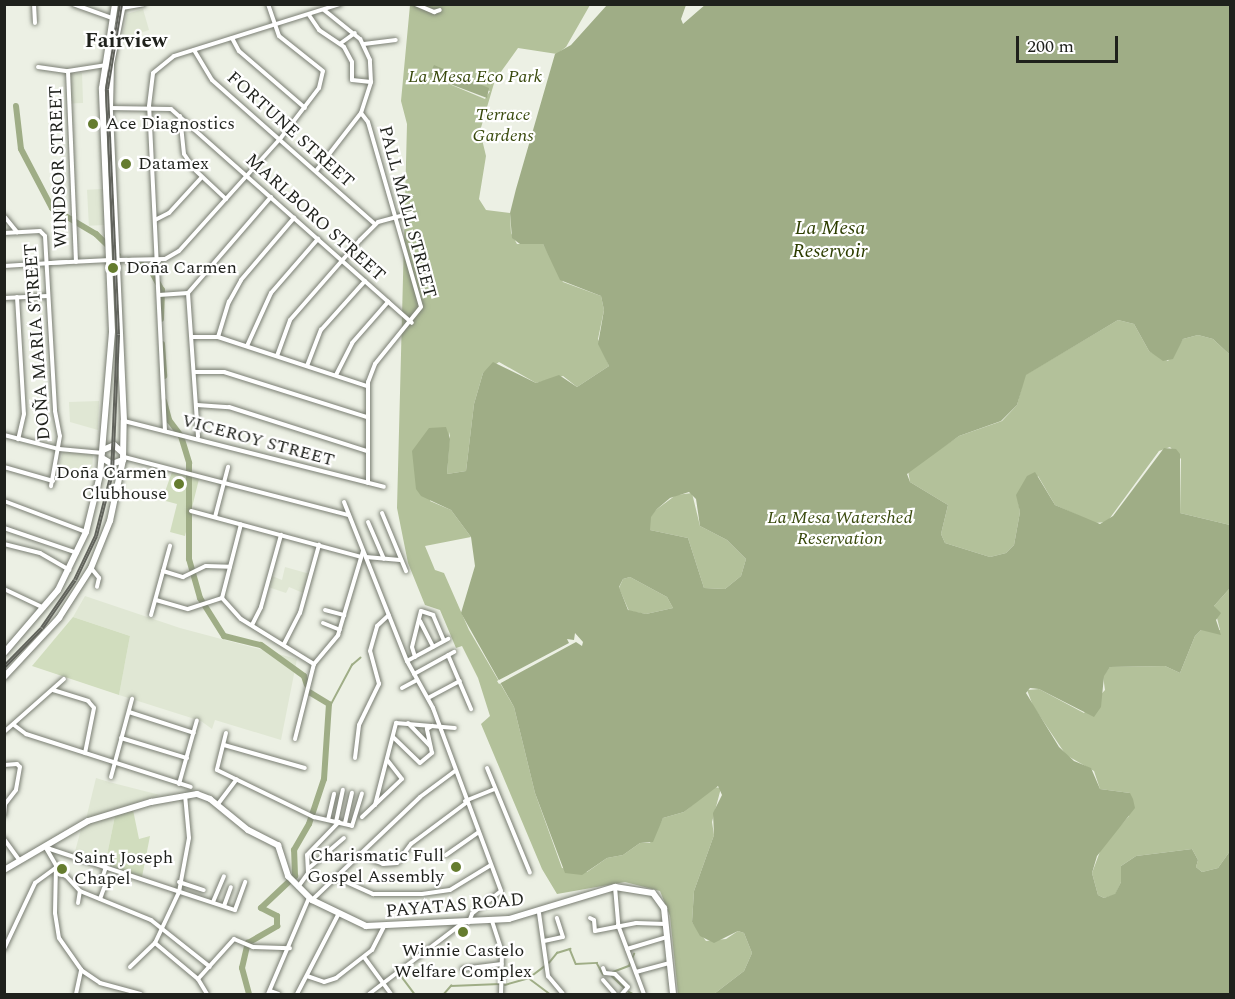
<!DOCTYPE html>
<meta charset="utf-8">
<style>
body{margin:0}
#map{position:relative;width:1235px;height:999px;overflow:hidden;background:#ecf0e4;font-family:Spectral,serif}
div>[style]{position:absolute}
.built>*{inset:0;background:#e0e7d4;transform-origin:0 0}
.green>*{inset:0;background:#d1ddbe}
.forest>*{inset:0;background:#b3c19a}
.water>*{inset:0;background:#9fad86}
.pier>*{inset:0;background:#ecf0e4}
.stream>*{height:1.5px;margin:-0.75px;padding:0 0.75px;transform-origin:0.75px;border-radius:0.75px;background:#9fad86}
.river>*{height:6px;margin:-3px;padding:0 3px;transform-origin:3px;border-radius:3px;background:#9fad86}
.roads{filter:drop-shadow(0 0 2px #787c71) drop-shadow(0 0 2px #787c71)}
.minor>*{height:4px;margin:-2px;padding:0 2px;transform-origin:2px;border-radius:2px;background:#fff}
.primary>*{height:6px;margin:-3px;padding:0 3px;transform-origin:3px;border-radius:3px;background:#fff}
.rail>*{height:4px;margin-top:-2px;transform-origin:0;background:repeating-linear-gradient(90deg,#fff 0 4.5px,#61635c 0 9px);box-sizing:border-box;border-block:2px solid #61635c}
.dots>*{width:16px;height:16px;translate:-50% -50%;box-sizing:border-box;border:3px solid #fff;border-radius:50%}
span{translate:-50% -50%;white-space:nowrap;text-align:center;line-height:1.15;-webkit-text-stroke:4.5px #fff;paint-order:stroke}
.park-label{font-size:18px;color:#38490c;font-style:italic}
.poi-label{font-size:18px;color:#1f211c}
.left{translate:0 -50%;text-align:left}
.right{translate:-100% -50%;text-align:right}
.street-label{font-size:18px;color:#1f211c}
.water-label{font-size:20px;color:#2d3d00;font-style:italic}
.quarter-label{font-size:21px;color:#1f211c;font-weight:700}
.frame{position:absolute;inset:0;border:6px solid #1f211c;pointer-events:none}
.scale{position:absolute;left:1016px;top:36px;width:102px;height:27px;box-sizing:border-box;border:3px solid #1f211c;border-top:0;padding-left:8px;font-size:18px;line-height:21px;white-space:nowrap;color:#1f211c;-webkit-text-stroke:4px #fff;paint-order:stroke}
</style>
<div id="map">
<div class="built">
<i style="clip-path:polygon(143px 9px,149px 30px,122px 39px,127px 14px)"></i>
<i style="left:82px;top:73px;width:30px;height:13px;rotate:88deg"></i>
<i style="left:103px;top:189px;width:36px;height:16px;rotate:87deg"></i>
<i style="clip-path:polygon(99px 401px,98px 430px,70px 422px,69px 402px)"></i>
<i style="clip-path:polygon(63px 452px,93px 455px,92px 474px,59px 466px)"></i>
<i style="clip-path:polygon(285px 567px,310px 574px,303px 593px,289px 587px,286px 593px,268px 587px,272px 576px,282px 580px)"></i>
<i style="clip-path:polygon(85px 596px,180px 628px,297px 659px,281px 740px,215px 720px,212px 729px,201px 721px,119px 695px,130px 636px,73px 617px)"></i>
<i style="clip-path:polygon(96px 778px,109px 782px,160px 795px,86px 819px)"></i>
<i style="clip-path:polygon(115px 816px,105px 865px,74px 855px,82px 826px)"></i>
</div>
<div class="green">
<i style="clip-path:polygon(172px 472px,199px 479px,185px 536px,170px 532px,177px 504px,162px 500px)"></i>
<i style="clip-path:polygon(73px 617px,130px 636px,119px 695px,32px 666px)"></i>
<i style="clip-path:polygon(133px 810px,139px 839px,150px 836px,142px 877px,105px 865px,115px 816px)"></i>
</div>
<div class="forest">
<i style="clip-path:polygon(evenodd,410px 5px,590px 5px,566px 47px,557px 54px,518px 48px,495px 80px,480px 131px,486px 156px,479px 199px,486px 210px,510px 213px,511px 233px,517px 244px,543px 244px,563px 282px,601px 296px,604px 310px,598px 339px,609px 366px,577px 387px,563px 376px,536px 383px,499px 362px,483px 373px,474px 404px,466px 471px,447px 474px,450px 432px,430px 501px,451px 510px,471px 537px,425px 546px,435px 570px,444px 573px,469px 630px,514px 707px,535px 793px,562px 868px,587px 872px,607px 858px,623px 855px,640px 843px,650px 843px,663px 818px,684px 812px,714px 787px,721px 788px,712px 822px,714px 835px,694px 891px,692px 922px,706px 941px,726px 939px,738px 931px,744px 933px,752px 953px,744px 971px,714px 994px,678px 994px,670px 916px,660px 891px,625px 882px,557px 894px,542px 869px,481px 724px,490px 716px,478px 678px,462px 646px,456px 648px,440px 610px,425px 605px,408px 563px,397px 508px,407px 124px,401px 101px,410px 5px,430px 76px,490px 91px,485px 99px,430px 76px)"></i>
<i style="clip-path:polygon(1118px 320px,1134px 324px,1149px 351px,1168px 361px,1183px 339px,1198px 335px,1213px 339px,1230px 355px,1230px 525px,1180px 513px,1181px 459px,1170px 447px,1159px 451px,1107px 522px,1095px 523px,1055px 505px,1038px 476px,1017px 495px,1020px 512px,1014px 545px,1006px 553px,990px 557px,945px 543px,941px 534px,948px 505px,910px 482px,908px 471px,959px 436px,1002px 421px,1017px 405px,1025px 375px)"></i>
<i style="clip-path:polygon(692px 493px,700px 526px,727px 540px,746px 559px,741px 576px,725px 589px,704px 588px,688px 538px,650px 530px,650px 517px,657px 509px,676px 495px)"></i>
<i style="clip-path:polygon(630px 577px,667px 597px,673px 608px,646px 614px,629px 611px,619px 588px,623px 579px)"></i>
<i style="clip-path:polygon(1230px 588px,1230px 851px,1218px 868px,1202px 872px,1196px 867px,1198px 860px,1192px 849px,1136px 856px,1121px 866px,1121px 882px,1115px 895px,1104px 898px,1098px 895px,1092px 873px,1102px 846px,1129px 816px,1130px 793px,1100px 789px,1094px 771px,1066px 755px,1033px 706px,1027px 690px,1039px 689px,1084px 713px,1105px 690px,1103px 676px,1110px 667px,1165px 666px,1180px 673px,1195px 636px,1201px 630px,1220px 630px,1214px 606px)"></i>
</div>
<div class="water">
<i style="clip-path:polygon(evenodd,706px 4px,1230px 5px,1230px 355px,1213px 339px,1198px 335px,1183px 339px,1173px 359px,1163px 361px,1149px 351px,1134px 324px,1118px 320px,1026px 375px,1017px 405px,1001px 421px,959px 436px,907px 474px,910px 482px,948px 505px,941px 534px,945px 543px,990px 557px,1006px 553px,1014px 545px,1020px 512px,1016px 495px,1027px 476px,1035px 472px,1055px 505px,1100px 524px,1113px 516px,1164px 448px,1176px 449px,1180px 454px,1180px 513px,1230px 525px,1230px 588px,1214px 606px,1221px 613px,1216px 620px,1221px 635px,1201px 630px,1195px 636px,1180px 673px,1165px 666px,1110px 667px,1104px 676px,1101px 707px,1094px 717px,1039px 689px,1030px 688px,1026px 693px,1059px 747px,1074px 761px,1091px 768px,1100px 789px,1130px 793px,1133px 799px,1135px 808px,1097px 856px,1092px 873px,1098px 895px,1104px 898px,1115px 894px,1121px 882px,1121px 866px,1136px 856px,1192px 849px,1198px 860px,1196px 867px,1202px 872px,1218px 868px,1230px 851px,1230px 994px,714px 994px,744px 971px,752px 953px,744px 933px,738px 931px,714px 943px,700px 936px,692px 922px,694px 891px,714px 835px,713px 813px,722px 795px,718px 786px,684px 812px,663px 818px,653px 842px,640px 843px,623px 855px,607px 858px,582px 875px,565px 873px,535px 793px,514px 707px,461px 613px,475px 566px,471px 537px,451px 510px,421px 496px,416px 489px,412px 451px,429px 428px,446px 427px,450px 439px,447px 474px,466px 471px,474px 404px,483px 373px,493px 362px,536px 383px,559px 375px,577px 387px,609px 366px,598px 344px,604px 310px,601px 296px,560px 280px,543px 244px,520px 244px,512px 238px,510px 213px,516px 189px,555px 54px,571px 45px,607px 5px,686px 5px,681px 19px,683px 24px,706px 4px,689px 492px,696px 499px,700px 526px,727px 540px,746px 559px,741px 576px,725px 589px,704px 588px,688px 538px,650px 530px,651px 517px,657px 509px,670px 498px,689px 492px,706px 4px,630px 577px,667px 597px,673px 608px,646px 614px,628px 610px,619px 587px,623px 579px,630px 577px)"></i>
<i style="clip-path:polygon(434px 65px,489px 88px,487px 98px,429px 76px)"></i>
</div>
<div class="pier">
<i style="clip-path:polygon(575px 633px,583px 642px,582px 646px,576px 642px,499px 684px,497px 681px,569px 643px,567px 639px,574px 640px)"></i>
</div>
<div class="stream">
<i style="left:329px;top:708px;width:49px;rotate:-61.9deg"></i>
<i style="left:352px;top:665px;width:11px;rotate:-41deg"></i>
<i style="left:549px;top:963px;width:13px;rotate:-51deg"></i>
<i style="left:557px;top:953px;width:14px;rotate:-17deg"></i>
<i style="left:570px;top:949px;width:16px;rotate:68deg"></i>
<i style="left:576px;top:964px;width:21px;rotate:-3deg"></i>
<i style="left:597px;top:963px;width:13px;rotate:61deg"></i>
<i style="left:603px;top:974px;width:7px"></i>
<i style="left:613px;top:972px;width:17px;rotate:-21deg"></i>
<i style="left:629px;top:966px;width:13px;rotate:-67deg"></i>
<i style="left:399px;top:973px;width:26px;rotate:53deg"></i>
<i style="left:612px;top:976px;width:19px;rotate:43deg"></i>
<i style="left:530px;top:979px;width:25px;rotate:37deg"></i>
<i style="left:505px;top:985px;width:25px;rotate:-16deg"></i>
<i style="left:529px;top:978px;width:20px;rotate:-37deg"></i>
<i style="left:629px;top:992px;width:4px;rotate:27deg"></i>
<i style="left:444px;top:994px;width:11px;rotate:-49deg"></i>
<i style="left:451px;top:986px;width:49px;rotate:-2.3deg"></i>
</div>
<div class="river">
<i style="left:16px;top:106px;width:43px;rotate:83.4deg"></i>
<i style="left:21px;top:149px;width:67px;rotate:62.3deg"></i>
<i style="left:52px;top:208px;width:51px;rotate:30.6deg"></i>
<i style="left:96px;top:234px;width:30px;rotate:44deg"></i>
<i style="left:129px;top:260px;width:21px;rotate:19deg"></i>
<i style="left:149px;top:267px;width:26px;rotate:61deg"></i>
<i style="left:162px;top:290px;width:29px;rotate:92deg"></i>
<i style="left:162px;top:344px;width:32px;rotate:86deg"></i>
<i style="left:164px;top:401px;width:20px;rotate:75deg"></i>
<i style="left:169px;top:420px;width:20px;rotate:53deg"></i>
<i style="left:181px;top:436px;width:28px;rotate:73deg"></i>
<i style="left:189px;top:463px;width:96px;rotate:90deg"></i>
<i style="left:189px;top:559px;width:41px;rotate:74.2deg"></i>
<i style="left:200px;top:598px;width:45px;rotate:57.7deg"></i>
<i style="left:224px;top:636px;width:38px;rotate:14deg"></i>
<i style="left:261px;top:645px;width:53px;rotate:35.8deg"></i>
<i style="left:304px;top:676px;width:9px;rotate:72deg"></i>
<i style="left:249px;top:994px;width:27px;rotate:-105deg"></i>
<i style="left:242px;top:968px;width:26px;rotate:-77deg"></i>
<i style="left:248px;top:943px;width:34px;rotate:-30deg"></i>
<i style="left:277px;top:926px;width:10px;rotate:-90deg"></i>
<i style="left:277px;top:916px;width:18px;rotate:-153deg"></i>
<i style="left:261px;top:908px;width:47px;rotate:-43.3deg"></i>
<i style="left:295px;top:876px;width:26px;rotate:-92deg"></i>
<i style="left:294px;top:850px;width:30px;rotate:-60deg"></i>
<i style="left:309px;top:824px;width:47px;rotate:-71.6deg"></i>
<i style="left:324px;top:779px;width:75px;rotate:-86.2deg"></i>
<i style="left:329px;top:704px;width:23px;rotate:-149deg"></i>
</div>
<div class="roads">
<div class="minor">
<i style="left:34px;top:4px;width:19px;rotate:87deg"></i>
<i style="left:73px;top:4px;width:41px;rotate:19.7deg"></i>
<i style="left:415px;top:4px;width:21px;rotate:23deg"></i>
<i style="left:434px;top:12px;width:6px;rotate:-18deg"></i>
<i style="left:122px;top:8px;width:22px;rotate:-10deg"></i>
<i style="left:309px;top:15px;width:18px;rotate:56deg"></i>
<i style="left:319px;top:30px;width:30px;rotate:34deg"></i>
<i style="left:344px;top:47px;width:17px;rotate:62deg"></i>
<i style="left:352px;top:62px;width:18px;rotate:90deg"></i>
<i style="left:352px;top:80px;width:19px;rotate:6deg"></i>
<i style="left:232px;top:38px;width:15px;rotate:62deg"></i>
<i style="left:239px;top:51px;width:87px;rotate:40.8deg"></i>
<i style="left:341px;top:43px;width:17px;rotate:-36deg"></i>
<i style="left:364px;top:44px;width:32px;rotate:-7deg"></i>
<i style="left:194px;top:50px;width:35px;rotate:59deg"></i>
<i style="left:212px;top:80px;width:217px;rotate:41.5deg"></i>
<i style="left:38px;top:67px;width:30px;rotate:8deg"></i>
<i style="left:68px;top:71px;width:36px;rotate:-9deg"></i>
<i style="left:68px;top:71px;width:191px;rotate:87.6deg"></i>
<i style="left:109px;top:108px;width:62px;rotate:0.9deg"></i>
<i style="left:171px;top:109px;width:322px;rotate:41.6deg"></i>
<i style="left:361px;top:113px;width:11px;rotate:52deg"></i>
<i style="left:368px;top:122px;width:192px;rotate:74deg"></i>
<i style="left:421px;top:307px;width:73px;rotate:128.9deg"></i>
<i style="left:375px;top:364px;width:19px;rotate:111deg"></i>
<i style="left:368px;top:382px;width:101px;rotate:90deg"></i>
<i style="left:180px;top:116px;width:38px;rotate:84deg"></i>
<i style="left:184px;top:154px;width:18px;rotate:56deg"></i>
<i style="left:194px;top:169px;width:44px;rotate:43.2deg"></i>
<i style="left:316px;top:171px;width:73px;rotate:-52.2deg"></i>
<i style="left:361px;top:113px;width:33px;rotate:-72deg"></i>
<i style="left:371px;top:82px;width:22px;rotate:-93deg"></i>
<i style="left:370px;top:60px;width:23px;rotate:-115deg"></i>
<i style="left:360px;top:39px;width:46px;rotate:-141.1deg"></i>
<i style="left:4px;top:216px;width:21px;rotate:51deg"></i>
<i style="left:155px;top:220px;width:16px;rotate:-27deg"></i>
<i style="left:169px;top:213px;width:47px;rotate:-47.6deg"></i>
<i style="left:4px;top:233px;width:36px;rotate:-3deg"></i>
<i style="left:40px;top:231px;width:7px;rotate:45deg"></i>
<i style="left:45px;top:236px;width:175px;rotate:86.7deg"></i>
<i style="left:55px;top:411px;width:25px;rotate:79deg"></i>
<i style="left:60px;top:436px;width:51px;rotate:100.2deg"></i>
<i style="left:117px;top:260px;width:48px;rotate:-1.2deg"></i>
<i style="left:165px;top:259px;width:16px;rotate:-30deg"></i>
<i style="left:179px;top:251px;width:151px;rotate:-48deg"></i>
<i style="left:280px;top:139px;width:64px;rotate:-52.6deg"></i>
<i style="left:319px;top:88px;width:17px;rotate:-77deg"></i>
<i style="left:323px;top:71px;width:56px;rotate:-141.5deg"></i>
<i style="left:279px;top:36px;width:34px;rotate:-109deg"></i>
<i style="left:50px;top:263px;width:60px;rotate:-2.9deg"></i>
<i style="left:4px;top:266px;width:63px;rotate:-3.6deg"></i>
<i style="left:188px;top:293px;width:144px;rotate:86deg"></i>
<i style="left:159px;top:295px;width:29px;rotate:-4deg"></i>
<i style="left:188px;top:293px;width:127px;rotate:-49.2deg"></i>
<i style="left:17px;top:297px;width:117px;rotate:86.6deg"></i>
<i style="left:24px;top:414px;width:26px;rotate:103deg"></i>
<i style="left:4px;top:298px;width:44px;rotate:-2.6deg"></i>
<i style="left:193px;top:337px;width:25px"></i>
<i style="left:218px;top:337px;width:157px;rotate:18.2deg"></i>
<i style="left:218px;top:337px;width:37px;rotate:-73deg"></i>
<i style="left:229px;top:302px;width:25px;rotate:-61deg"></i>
<i style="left:241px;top:280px;width:82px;rotate:-49.5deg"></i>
<i style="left:247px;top:346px;width:58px;rotate:-65.6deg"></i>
<i style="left:271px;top:293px;width:72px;rotate:-49deg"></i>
<i style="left:277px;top:356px;width:38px;rotate:-70deg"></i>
<i style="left:290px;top:320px;width:106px;rotate:-48.8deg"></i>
<i style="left:360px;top:240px;width:25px;rotate:-45deg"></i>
<i style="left:378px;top:222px;width:35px;rotate:-15deg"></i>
<i style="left:307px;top:366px;width:39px;rotate:-69deg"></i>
<i style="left:321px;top:330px;width:66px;rotate:-48.1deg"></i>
<i style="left:194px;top:372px;width:30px"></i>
<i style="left:224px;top:372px;width:150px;rotate:17.5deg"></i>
<i style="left:336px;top:375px;width:36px;rotate:-63deg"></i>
<i style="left:352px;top:343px;width:55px;rotate:-48.7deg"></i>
<i style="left:197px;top:405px;width:32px;rotate:4deg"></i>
<i style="left:229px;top:407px;width:145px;rotate:17.7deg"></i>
<i style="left:124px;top:421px;width:268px;rotate:14.2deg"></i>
<i style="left:165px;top:431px;width:325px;rotate:-92.8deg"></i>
<i style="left:149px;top:106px;width:33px;rotate:-83deg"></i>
<i style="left:153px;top:73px;width:27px;rotate:-39deg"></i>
<i style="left:174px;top:56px;width:174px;rotate:-17.4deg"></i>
<i style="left:4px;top:435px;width:57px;rotate:14.3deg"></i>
<i style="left:59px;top:449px;width:44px;rotate:5.2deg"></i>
<i style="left:124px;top:457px;width:232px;rotate:14.5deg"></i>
<i style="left:4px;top:467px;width:51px;rotate:15.9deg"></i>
<i style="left:4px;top:501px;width:88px;rotate:20.7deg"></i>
<i style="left:344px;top:502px;width:171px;rotate:68.4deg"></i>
<i style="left:407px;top:661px;width:54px;rotate:61deg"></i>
<i style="left:433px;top:708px;width:195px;rotate:69.6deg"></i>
<i style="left:501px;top:891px;width:37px;rotate:142deg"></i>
<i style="left:472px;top:914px;width:9px;rotate:111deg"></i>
<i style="left:191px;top:511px;width:176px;rotate:15.1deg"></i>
<i style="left:382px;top:513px;width:63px;rotate:67.5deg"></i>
<i style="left:215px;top:517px;width:52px;rotate:-75.4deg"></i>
<i style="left:368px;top:522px;width:40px;rotate:66.6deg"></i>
<i style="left:4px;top:528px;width:77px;rotate:18.9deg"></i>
<i style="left:4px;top:544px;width:37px;rotate:14deg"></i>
<i style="left:40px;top:553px;width:34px;rotate:30deg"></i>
<i style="left:366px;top:557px;width:34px;rotate:5deg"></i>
<i style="left:91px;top:568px;width:13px;rotate:51deg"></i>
<i style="left:99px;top:578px;width:9px;rotate:103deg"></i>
<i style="left:163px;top:571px;width:21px;rotate:17deg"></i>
<i style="left:183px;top:577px;width:25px;rotate:-26deg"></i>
<i style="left:206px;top:566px;width:24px;rotate:2deg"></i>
<i style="left:4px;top:589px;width:44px;rotate:25.4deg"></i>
<i style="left:222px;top:598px;width:28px;rotate:48deg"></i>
<i style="left:241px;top:619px;width:86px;rotate:31.7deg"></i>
<i style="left:222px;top:598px;width:76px;rotate:-75.6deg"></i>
<i style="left:156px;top:600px;width:33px;rotate:16deg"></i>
<i style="left:188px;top:609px;width:36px;rotate:-18deg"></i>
<i style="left:325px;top:610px;width:20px;rotate:15deg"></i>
<i style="left:151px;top:615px;width:72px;rotate:-74.6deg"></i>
<i style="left:420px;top:621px;width:29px;rotate:63deg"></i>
<i style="left:323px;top:623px;width:18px;rotate:22deg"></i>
<i style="left:252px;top:625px;width:20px;rotate:-63deg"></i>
<i style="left:261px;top:607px;width:75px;rotate:-74.5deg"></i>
<i style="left:284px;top:644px;width:35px;rotate:-63deg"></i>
<i style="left:300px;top:613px;width:71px;rotate:-74.4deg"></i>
<i style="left:448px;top:655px;width:59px;rotate:66.9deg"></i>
<i style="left:415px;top:657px;width:10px;rotate:-107deg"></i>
<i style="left:412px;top:647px;width:37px;rotate:-76deg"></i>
<i style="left:421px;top:611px;width:13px;rotate:18deg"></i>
<i style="left:433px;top:615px;width:28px;rotate:67deg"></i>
<i style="left:407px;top:661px;width:47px;rotate:-28.2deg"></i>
<i style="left:414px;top:674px;width:46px;rotate:-28.8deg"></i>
<i style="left:402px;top:688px;width:17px;rotate:-28deg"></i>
<i style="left:53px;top:690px;width:37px;rotate:17deg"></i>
<i style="left:88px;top:701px;width:9px;rotate:49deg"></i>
<i style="left:94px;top:708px;width:46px;rotate:101.3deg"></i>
<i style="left:428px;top:698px;width:36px;rotate:-28deg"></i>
<i style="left:129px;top:712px;width:68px;rotate:17.9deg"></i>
<i style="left:408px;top:723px;width:32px;rotate:46deg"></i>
<i style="left:14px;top:725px;width:15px;rotate:37deg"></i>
<i style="left:26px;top:734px;width:173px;rotate:17.8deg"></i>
<i style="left:4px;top:732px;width:80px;rotate:-41.5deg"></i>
<i style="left:226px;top:733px;width:38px;rotate:104deg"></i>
<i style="left:217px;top:770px;width:108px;rotate:25.9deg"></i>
<i style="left:314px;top:817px;width:39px;rotate:13deg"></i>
<i style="left:352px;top:826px;width:34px;rotate:-73deg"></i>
<i style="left:393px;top:737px;width:37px;rotate:44deg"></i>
<i style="left:420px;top:763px;width:16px;rotate:-40deg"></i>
<i style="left:432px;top:753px;width:25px;rotate:-102deg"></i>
<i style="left:427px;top:729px;width:6px;rotate:-31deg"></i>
<i style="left:121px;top:738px;width:69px;rotate:16.9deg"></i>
<i style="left:295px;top:739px;width:77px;rotate:-75.8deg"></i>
<i style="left:314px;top:664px;width:38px;rotate:-50deg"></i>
<i style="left:338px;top:635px;width:88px;rotate:-73.4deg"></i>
<i style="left:224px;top:745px;width:84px;rotate:15.9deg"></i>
<i style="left:355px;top:758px;width:33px;rotate:-83deg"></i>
<i style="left:359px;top:725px;width:46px;rotate:-64deg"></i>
<i style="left:379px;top:684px;width:34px;rotate:-105deg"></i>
<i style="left:370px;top:651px;width:26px;rotate:-74deg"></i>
<i style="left:377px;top:626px;width:16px;rotate:-43deg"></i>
<i style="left:4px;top:765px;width:13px;rotate:-4deg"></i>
<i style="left:17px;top:764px;width:4px;rotate:45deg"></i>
<i style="left:20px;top:767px;width:23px;rotate:100deg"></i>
<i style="left:16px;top:790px;width:18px;rotate:128deg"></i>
<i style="left:5px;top:804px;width:11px;rotate:95deg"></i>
<i style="left:487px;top:768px;width:113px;rotate:67.7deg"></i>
<i style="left:111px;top:777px;width:81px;rotate:-74.9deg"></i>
<i style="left:179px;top:784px;width:66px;rotate:-74.3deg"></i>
<i style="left:465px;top:801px;width:32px;rotate:-22deg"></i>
<i style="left:218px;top:804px;width:31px;rotate:-53deg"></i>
<i style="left:375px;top:805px;width:85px;rotate:-75.6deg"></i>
<i style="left:396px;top:723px;width:59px;rotate:4.8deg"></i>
<i style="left:362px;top:817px;width:55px;rotate:-43.5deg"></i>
<i style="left:402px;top:779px;width:24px;rotate:-128deg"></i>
<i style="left:328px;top:820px;width:27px;rotate:-77deg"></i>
<i style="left:336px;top:822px;width:33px;rotate:-78deg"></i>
<i style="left:345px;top:823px;width:31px;rotate:-77deg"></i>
<i style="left:4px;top:839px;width:27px;rotate:54deg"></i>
<i style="left:46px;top:848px;width:20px;rotate:60deg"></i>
<i style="left:56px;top:865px;width:48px;rotate:91.2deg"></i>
<i style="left:55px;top:913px;width:25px;rotate:81deg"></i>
<i style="left:59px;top:938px;width:39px;rotate:55deg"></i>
<i style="left:81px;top:970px;width:23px;rotate:34deg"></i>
<i style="left:100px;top:983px;width:42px;rotate:15deg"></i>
<i style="left:47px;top:848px;width:198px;rotate:18.3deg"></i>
<i style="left:235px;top:910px;width:30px;rotate:-70deg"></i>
<i style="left:360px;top:855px;width:25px;rotate:21deg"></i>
<i style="left:383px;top:864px;width:14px;rotate:-4deg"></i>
<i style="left:397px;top:863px;width:24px;rotate:-54deg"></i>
<i style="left:411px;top:844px;width:69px;rotate:-36.7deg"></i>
<i style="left:446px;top:855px;width:39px;rotate:-35deg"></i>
<i style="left:309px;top:868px;width:46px;rotate:-40.6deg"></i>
<i style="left:56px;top:872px;width:11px;rotate:22deg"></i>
<i style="left:66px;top:876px;width:21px;rotate:47deg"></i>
<i style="left:80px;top:891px;width:77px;rotate:22.2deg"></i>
<i style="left:151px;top:920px;width:75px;rotate:38.5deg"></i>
<i style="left:335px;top:877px;width:42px;rotate:24.1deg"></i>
<i style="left:373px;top:894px;width:49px"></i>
<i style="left:422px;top:894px;width:28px;rotate:-8deg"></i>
<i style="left:450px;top:890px;width:48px;rotate:-31.4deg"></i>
<i style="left:101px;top:882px;width:16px;rotate:-72deg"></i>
<i style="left:179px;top:882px;width:26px;rotate:18deg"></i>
<i style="left:298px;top:887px;width:17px;rotate:-54deg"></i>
<i style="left:308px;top:873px;width:18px;rotate:-93deg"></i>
<i style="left:307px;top:855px;width:46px;rotate:-45.9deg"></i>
<i style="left:615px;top:887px;width:38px;rotate:85deg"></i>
<i style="left:618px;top:925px;width:74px;rotate:69.4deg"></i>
<i style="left:100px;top:899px;width:12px;rotate:-70deg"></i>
<i style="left:312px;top:900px;width:149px;rotate:-43.6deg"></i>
<i style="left:420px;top:797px;width:44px;rotate:-36.6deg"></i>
<i style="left:213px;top:902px;width:28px;rotate:-67deg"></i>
<i style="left:78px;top:903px;width:12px;rotate:-81deg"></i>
<i style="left:224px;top:906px;width:20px;rotate:-70deg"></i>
<i style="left:539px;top:913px;width:64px;rotate:81.9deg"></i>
<i style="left:548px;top:976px;width:23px;rotate:50deg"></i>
<i style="left:590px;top:918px;width:4px;rotate:27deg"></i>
<i style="left:594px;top:920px;width:11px;rotate:85deg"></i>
<i style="left:595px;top:931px;width:42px;rotate:-11deg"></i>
<i style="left:636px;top:923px;width:30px;rotate:2deg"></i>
<i style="left:492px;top:921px;width:32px;rotate:72deg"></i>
<i style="left:502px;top:951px;width:43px;rotate:91.3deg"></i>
<i style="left:544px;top:941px;width:19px;rotate:-12deg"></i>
<i style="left:563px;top:937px;width:20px;rotate:-108deg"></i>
<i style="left:155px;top:943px;width:56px;rotate:39.9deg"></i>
<i style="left:198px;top:979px;width:17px;rotate:59deg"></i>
<i style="left:4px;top:949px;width:73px;rotate:-64.8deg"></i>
<i style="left:35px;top:883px;width:26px;rotate:-36deg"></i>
<i style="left:627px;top:949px;width:42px;rotate:-16.7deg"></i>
<i style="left:364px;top:957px;width:46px;rotate:53.9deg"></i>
<i style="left:130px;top:967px;width:35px;rotate:-44deg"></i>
<i style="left:155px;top:943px;width:56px;rotate:-64.8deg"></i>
<i style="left:179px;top:892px;width:55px;rotate:-79.5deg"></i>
<i style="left:189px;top:838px;width:43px;rotate:-95.3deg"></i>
<i style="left:603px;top:968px;width:5px;rotate:68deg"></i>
<i style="left:605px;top:973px;width:10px;rotate:6deg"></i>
<i style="left:615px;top:974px;width:18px;rotate:45deg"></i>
<i style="left:628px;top:987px;width:9px;rotate:131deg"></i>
<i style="left:462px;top:969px;width:40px;rotate:-7.1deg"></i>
<i style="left:636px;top:972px;width:35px;rotate:-15deg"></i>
<i style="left:307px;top:976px;width:18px;rotate:19deg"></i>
<i style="left:324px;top:982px;width:13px;rotate:-18deg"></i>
<i style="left:336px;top:978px;width:46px;rotate:-37.9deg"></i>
<i style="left:372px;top:950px;width:25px;rotate:-63deg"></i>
<i style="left:198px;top:979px;width:54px;rotate:-48deg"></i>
<i style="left:234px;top:939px;width:21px;rotate:23deg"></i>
<i style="left:253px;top:947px;width:37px;rotate:2deg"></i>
<i style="left:603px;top:980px;width:18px;rotate:49deg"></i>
<i style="left:270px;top:991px;width:9px;rotate:18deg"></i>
<i style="left:76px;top:994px;width:25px;rotate:-78deg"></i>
<i style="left:268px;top:994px;width:104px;rotate:-66.9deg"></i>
<i style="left:297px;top:994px;width:91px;rotate:-62.6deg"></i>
<i style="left:369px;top:994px;width:119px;rotate:-37.2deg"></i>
</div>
<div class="primary">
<i style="left:103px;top:450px;width:12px;rotate:-24deg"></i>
<i style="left:114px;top:445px;width:12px;rotate:42deg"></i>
<i style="left:102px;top:458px;width:12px;rotate:31deg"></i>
<i style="left:112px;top:464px;width:12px;rotate:-20deg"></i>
<i style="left:4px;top:653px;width:83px;rotate:-49.4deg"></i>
<i style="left:58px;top:590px;width:64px;rotate:-64.2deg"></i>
<i style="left:86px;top:532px;width:59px;rotate:-76.2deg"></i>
<i style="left:100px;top:475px;width:144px;rotate:-85.2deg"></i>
<i style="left:112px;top:331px;width:243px;rotate:-92.4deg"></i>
<i style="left:102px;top:88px;width:85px;rotate:-81.2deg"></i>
<i style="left:4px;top:677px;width:81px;rotate:-47deg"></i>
<i style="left:59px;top:618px;width:59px;rotate:-57.4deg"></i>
<i style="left:91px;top:568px;width:51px;rotate:-68deg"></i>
<i style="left:110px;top:521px;width:62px;rotate:-78deg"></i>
<i style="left:123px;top:460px;width:39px;rotate:-89deg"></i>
<i style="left:124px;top:421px;width:313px;rotate:-92.6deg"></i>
<i style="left:110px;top:108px;width:44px;rotate:-88.7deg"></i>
<i style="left:111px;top:64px;width:61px;rotate:-78.7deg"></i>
<i style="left:4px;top:870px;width:97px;rotate:-30.3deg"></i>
<i style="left:88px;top:821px;width:66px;rotate:-16.8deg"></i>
<i style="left:151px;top:802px;width:47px;rotate:-9.9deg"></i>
<i style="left:197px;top:794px;width:14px;rotate:21deg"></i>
<i style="left:210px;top:799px;width:49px;rotate:39.2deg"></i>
<i style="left:248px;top:830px;width:34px;rotate:27deg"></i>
<i style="left:278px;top:845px;width:33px;rotate:72deg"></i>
<i style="left:288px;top:876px;width:34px;rotate:45deg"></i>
<i style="left:312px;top:900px;width:60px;rotate:25.7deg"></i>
<i style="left:366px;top:926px;width:143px;rotate:-2.8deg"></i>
<i style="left:509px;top:919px;width:111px;rotate:-16.8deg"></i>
<i style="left:615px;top:887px;width:38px;rotate:9deg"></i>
<i style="left:653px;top:893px;width:19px;rotate:54deg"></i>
<i style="left:664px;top:908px;width:86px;rotate:84deg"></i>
</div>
</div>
<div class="rail">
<i style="left:4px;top:667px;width:54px;rotate:-45.7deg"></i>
<i style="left:42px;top:628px;width:58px;rotate:-55.5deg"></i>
<i style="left:75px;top:580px;width:49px;rotate:-64.5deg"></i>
<i style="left:96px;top:536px;width:65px;rotate:-75.7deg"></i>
<i style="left:112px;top:473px;width:139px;rotate:-87.5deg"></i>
<i style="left:118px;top:334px;width:245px;rotate:-92.6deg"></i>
<i style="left:107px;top:89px;width:86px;rotate:-80.6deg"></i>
</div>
<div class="dots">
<i style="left:93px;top:124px;background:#657c2f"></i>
<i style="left:126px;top:164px;background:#657c2f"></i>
<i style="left:113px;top:268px;background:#657c2f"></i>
<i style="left:179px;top:484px;background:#657c2f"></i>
<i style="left:456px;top:867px;background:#657c2f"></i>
<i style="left:62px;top:869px;background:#657c2f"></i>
<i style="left:463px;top:932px;background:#657c2f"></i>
</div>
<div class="park-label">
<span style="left:475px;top:77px">La Mesa Eco Park</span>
<span style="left:503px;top:126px">Terrace<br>Gardens</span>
<span style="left:840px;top:529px">La Mesa Watershed<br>Reservation</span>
</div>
<div class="poi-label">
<span class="left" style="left:106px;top:124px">Ace Diagnostics</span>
<span class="left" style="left:138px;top:164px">Datamex</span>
<span class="left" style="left:126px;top:268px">Doña Carmen</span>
<span class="right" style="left:167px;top:484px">Doña Carmen<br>Clubhouse</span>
<span class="right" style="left:444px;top:867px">Charismatic Full<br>Gospel Assembly</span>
<span class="left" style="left:74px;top:869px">Saint Joseph<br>Chapel</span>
<span style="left:463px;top:962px">Winnie Castelo<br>Welfare Complex</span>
</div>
<div class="street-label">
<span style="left:290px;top:130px;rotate:42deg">FORTUNE STREET</span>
<span style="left:59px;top:167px;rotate:-92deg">WINDSOR STREET</span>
<span style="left:407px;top:212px;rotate:75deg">PALL MALL STREET</span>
<span style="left:315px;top:218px;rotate:42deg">MARLBORO STREET</span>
<span style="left:38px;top:342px;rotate:-94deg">DOÑA MARIA STREET</span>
<span style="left:258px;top:441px;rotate:15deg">VICEROY STREET</span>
<span style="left:455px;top:906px;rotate:-5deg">PAYATAS ROAD</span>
</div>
<div class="water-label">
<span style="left:830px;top:240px">La Mesa<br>Reservoir</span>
</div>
<div class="quarter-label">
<span style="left:126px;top:41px">Fairview</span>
</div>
<div class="frame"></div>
<div class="scale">200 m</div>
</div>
